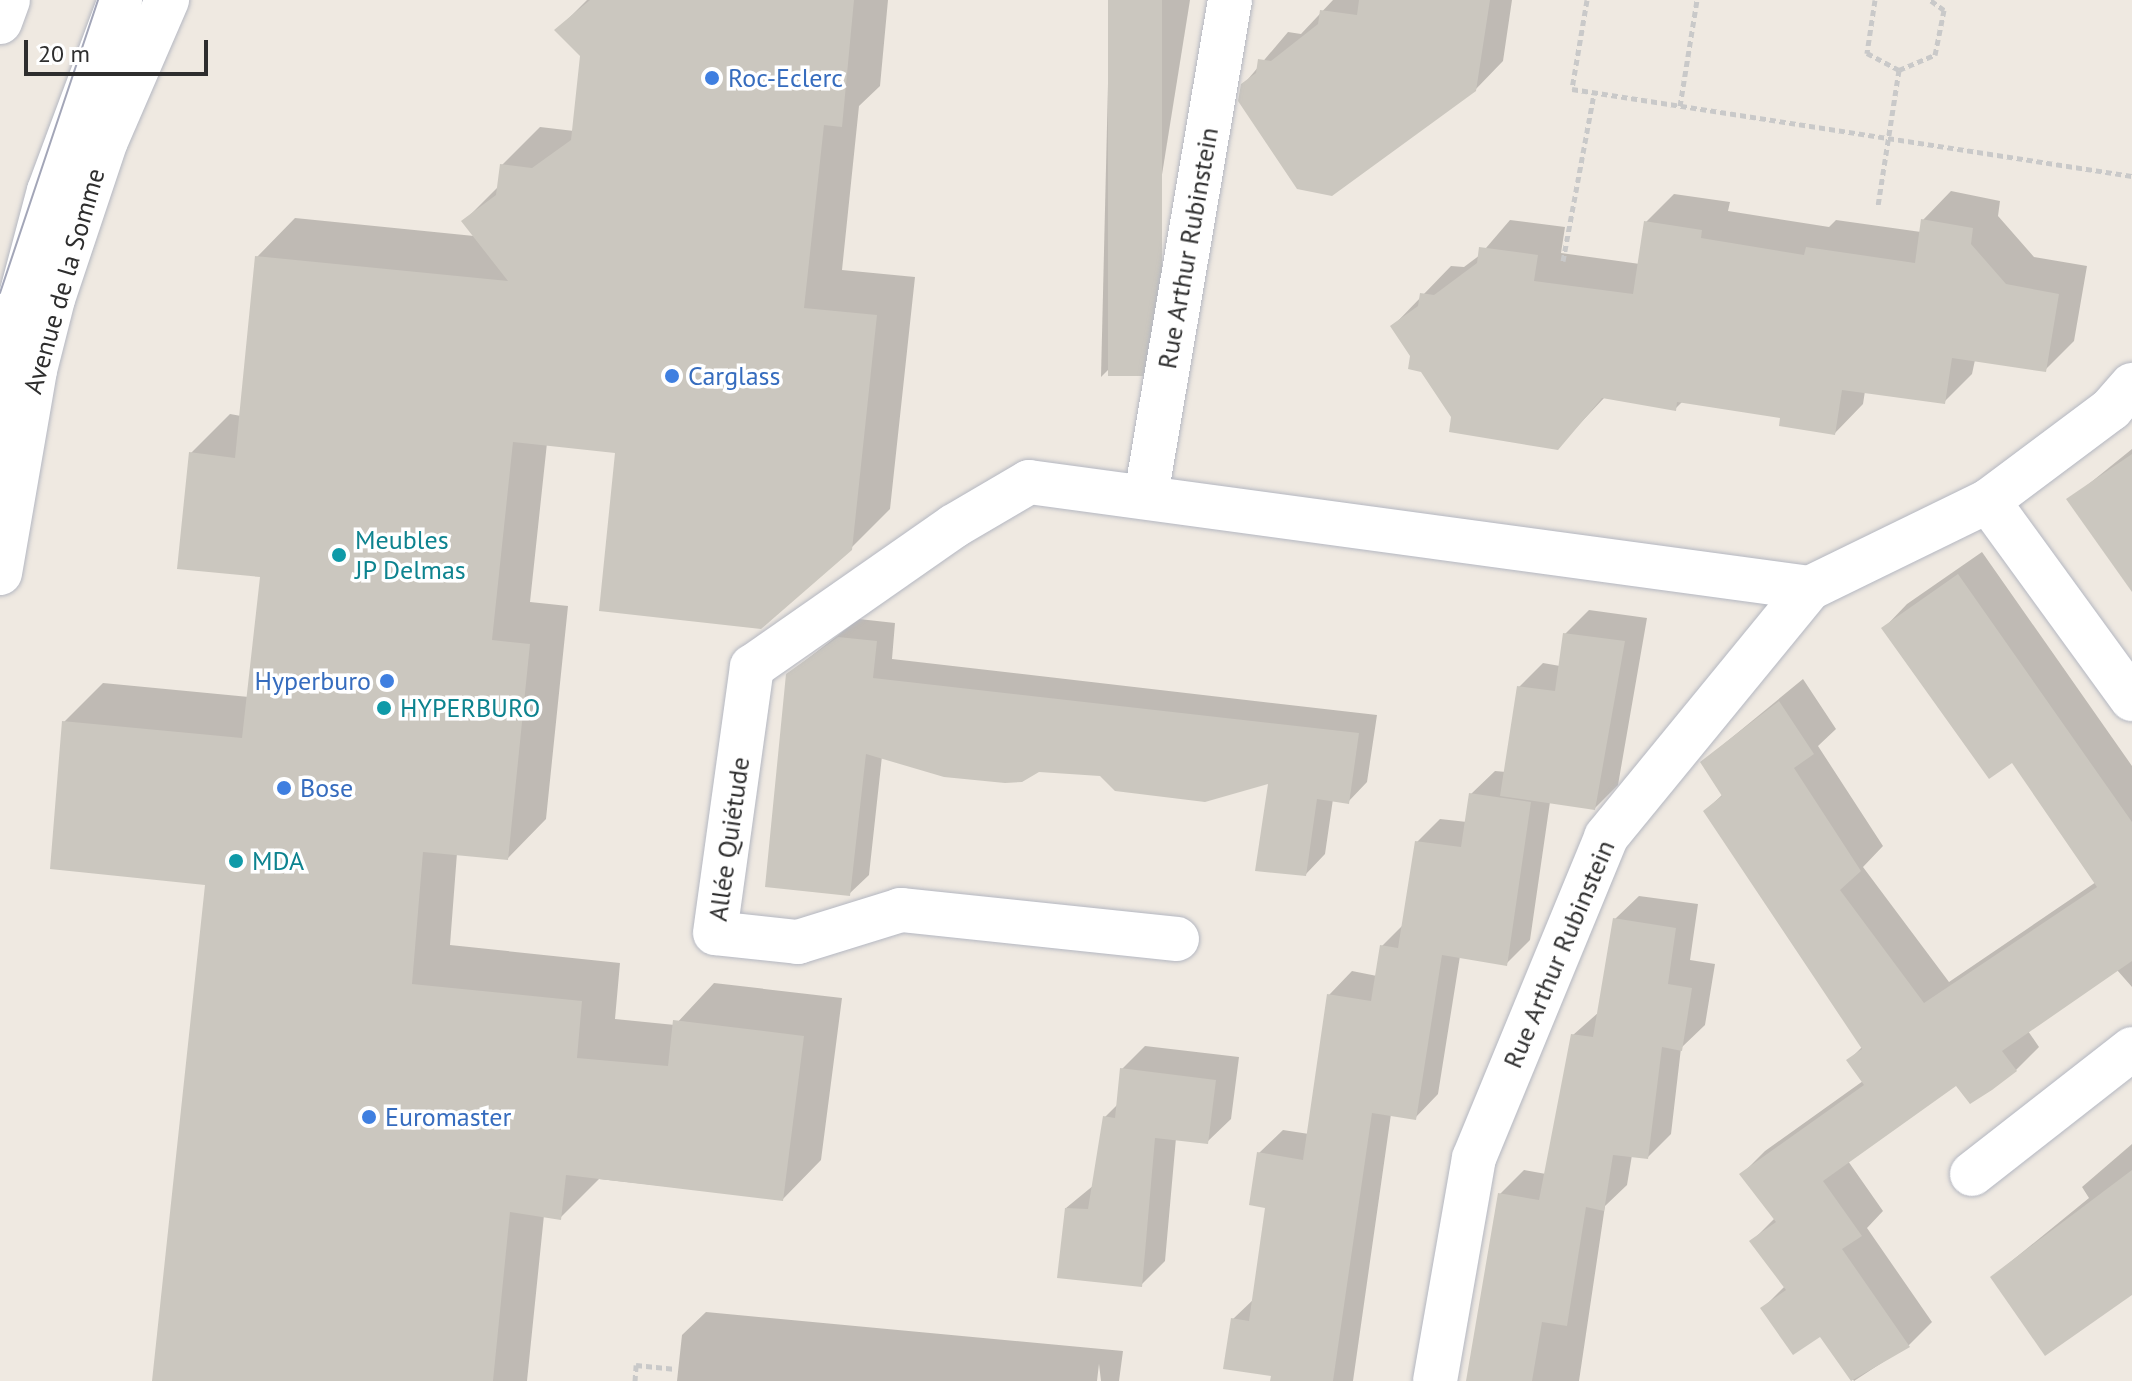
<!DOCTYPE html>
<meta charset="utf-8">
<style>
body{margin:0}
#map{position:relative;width:2132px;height:1381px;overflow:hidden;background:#efe9e1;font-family:"PT Sans",sans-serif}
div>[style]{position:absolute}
.shadow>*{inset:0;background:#0003}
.building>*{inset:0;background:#cbc7bf;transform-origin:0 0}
.path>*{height:5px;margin-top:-2.5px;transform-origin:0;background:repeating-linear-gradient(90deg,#c9c9c9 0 6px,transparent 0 10px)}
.roads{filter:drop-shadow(0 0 2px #b4b7c1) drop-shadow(0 0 2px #b4b7c1)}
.minor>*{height:44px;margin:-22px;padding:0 22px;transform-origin:22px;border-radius:22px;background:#fff}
.secondary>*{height:44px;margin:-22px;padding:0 22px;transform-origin:22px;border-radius:22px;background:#fff}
.tram>*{height:2px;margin:-1px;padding:0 1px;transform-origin:1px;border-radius:1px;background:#a3a6b8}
.dots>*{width:22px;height:22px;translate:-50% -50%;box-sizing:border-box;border:4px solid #fff;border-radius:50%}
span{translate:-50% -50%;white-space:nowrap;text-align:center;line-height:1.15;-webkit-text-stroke:7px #fff;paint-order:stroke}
.shop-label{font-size:26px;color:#366cbe}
.left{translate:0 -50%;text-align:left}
.right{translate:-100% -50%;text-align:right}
.street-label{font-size:26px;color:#2e2e2e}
.culture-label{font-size:26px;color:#0d838f}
.scale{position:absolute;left:24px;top:40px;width:184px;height:36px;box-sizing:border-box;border:4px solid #2e2e2e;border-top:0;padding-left:10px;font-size:24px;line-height:28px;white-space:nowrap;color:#2e2e2e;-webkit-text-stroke:6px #fff;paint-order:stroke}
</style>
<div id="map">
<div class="shadow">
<i style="clip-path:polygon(587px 0,888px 0,880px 86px,859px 106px,842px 270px,915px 277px,890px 509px,851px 548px,617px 451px,547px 443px,530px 602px,568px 606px,546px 819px,508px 858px,457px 853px,450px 945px,620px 963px,615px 1019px,675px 1025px,714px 983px,842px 998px,821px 1160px,783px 1199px,599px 1179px,560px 1218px,544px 1215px,527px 1381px,155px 1381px,207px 883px,64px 722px,103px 683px,249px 697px,262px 575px,191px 453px,230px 414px,241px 416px,257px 257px,295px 218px,474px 236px,463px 222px,499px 186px,502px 165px,540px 127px,574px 131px,582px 56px,557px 30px)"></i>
<i style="clip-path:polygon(1110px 0,1190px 0,1135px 343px,1101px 377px)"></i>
<i style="clip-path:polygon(1333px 0,1512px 0,1503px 61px,1475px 90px,1243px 85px,1288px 32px,1301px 34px)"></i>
<i style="clip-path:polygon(1951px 191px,2000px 201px,1998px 216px,2034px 257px,2087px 266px,2074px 341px,2045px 370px,1975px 360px,1972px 374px,1944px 402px,1865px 391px,1863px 404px,1835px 433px,1782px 416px,1683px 401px,1675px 409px,1605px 397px,1557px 448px,1454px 416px,1393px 326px,1451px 266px,1464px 267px,1480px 255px,1510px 220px,1565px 227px,1561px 253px,1640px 264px,1646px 222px,1674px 194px,1730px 202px,1728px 211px,1829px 227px,1836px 220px,1921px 232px,1923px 220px)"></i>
<i style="clip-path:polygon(2132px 449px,2132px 589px,2069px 500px)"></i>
<i style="clip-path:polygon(1982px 552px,2132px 766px,2132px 987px,2117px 970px,2028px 1031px,2039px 1047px,2016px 1070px,1956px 1083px,1848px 1161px,1883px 1211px,1867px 1228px,1932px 1322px,1909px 1345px,1854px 1381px,1820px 1335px,1763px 1308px,1785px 1286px,1752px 1241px,1775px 1218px,1742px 1174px,1765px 1151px,1863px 1081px,1849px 1060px,1863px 1046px,1705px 811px,1723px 794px,1702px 762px,1803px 679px,1836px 729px,1818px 746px,1883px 846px,1863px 867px,1949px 982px,2096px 882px,2012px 760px,1884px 628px,1907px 604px)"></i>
<i style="clip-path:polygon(1589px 610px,1647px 618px,1618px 785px,1595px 808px,1550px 802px,1530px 940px,1507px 963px,1460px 956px,1438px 1094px,1415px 1118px,1391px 1114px,1353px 1381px,1272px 1381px,1273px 1375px,1233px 1319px,1255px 1298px,1267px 1206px,1259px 1153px,1283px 1130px,1309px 1134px,1329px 995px,1352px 971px,1377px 976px,1382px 946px,1404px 924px,1417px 842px,1440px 819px,1467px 822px,1471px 794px,1495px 771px,1506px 772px,1519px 687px,1543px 663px,1560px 666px,1565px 634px)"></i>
<i style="clip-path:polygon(859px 619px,895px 623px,892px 659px,1377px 715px,1367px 782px,1348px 802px,1333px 799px,1325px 854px,1306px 874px,1270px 781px,882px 756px,869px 875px,849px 894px,788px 674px)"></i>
<i style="clip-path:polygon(1639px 896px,1698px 904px,1690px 960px,1715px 964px,1705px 1025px,1681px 1048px,1671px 1134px,1648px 1157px,1632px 1155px,1627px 1185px,1605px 1206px,1579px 1381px,1468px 1381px,1500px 1194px,1524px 1170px,1546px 1174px,1573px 1035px,1599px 1012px,1615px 919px)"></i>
<i style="clip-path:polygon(1145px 1046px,1239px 1057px,1231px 1119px,1207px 1142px,1176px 1138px,1165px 1261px,1141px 1285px,1066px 1208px,1094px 1185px,1105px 1117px,1118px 1104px,1122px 1069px)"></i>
<i style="clip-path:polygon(2132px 1144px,2132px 1292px,1992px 1277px,2089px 1198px,2082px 1187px)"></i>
<i style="clip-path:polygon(706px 1312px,1123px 1351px,1119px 1381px,1101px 1381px,1099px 1364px,1097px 1381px,677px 1381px,682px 1335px)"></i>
</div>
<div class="building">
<i style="clip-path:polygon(590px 0,854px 0,842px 127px,824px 125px,804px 308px,877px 315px,852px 550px,761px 629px,599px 611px,615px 453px,513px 442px,492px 640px,530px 644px,508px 860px,423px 852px,412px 984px,582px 1001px,577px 1058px,668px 1066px,673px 1020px,804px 1036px,783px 1201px,566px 1175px,561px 1220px,510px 1212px,493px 1381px,152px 1381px,205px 885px,50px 869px,62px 721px,242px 738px,260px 577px,177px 569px,189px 452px,235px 458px,255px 256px,508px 281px,461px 221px,496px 195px,500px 164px,532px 168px,571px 140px,580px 56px,554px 30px)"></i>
<i style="left:1108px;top:0;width:54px;height:376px"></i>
<i style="clip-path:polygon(1359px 0,1490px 0,1476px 91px,1332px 196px,1297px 189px,1238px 101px,1241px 84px,1256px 73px,1258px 59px,1271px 61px,1318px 24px,1320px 10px,1357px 15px)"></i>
<i style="clip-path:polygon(1921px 219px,1973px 228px,1971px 244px,2006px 284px,2059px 294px,2046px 372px,1952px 358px,1945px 404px,1842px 390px,1835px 435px,1779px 426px,1780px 418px,1677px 402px,1676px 411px,1602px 398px,1558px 450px,1449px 432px,1451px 417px,1421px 372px,1408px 369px,1410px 356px,1390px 326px,1418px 306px,1420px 293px,1434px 295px,1477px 263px,1479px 247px,1538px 255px,1534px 281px,1633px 294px,1644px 221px,1702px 230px,1701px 238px,1804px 255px,1806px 247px,1915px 263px)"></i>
<i style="clip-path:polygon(2132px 454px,2132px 592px,2066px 499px)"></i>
<i style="clip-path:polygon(1958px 574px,2132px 822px,2132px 961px,2002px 1051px,2017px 1071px,1992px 1090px,1970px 1104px,1956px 1086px,1823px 1181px,1862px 1236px,1842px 1249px,1910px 1347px,1851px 1381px,1820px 1337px,1793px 1355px,1760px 1308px,1786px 1290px,1749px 1241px,1776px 1222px,1739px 1174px,1864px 1085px,1846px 1060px,1862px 1049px,1703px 811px,1722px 796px,1700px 762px,1779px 701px,1814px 754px,1794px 768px,1861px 871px,1840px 890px,1924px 1003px,2097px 887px,2012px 763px,1989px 779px,1881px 628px)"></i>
<i style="clip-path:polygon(1563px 633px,1625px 641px,1595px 810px,1500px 796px,1517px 686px,1555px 691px)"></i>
<i style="clip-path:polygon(838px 637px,877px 641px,873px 678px,1359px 733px,1349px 804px,1317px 799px,1306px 876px,1255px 871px,1268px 784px,1205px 802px,1115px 791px,1100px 776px,1039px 772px,1022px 782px,1005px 783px,944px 777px,866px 754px,850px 896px,765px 887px,786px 674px)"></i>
<i style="clip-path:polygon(1469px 793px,1531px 802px,1507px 966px,1442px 955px,1416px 1120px,1372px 1113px,1333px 1381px,1270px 1381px,1271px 1376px,1223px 1369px,1231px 1318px,1249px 1321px,1265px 1208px,1249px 1205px,1257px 1152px,1303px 1160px,1327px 994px,1371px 1001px,1380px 945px,1398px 948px,1415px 841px,1461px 847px)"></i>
<i style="clip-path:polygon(1613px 918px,1676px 928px,1668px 984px,1692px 988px,1682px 1051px,1662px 1047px,1648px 1159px,1613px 1155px,1604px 1211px,1586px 1207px,1567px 1326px,1542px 1322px,1532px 1381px,1466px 1381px,1498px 1193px,1539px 1200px,1571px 1034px,1593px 1037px)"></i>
<i style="clip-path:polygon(1120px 1068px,1216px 1080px,1208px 1144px,1155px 1138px,1142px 1287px,1057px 1278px,1065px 1208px,1088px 1209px,1103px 1116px,1115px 1118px)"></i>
<i style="clip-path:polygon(2132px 1170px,2132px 1295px,2045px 1356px,1990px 1277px)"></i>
</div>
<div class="path">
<i style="left:1587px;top:0;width:90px;rotate:99.6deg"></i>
<i style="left:1572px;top:89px;width:567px;rotate:8.83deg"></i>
<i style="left:1875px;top:0;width:54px;rotate:98.6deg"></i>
<i style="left:1867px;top:53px;width:36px;rotate:28deg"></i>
<i style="left:1899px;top:70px;width:137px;rotate:98.8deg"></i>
<i style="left:1899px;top:70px;width:39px;rotate:-23deg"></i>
<i style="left:1935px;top:55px;width:46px;rotate:-78.7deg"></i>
<i style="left:1944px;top:10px;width:17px;rotate:-144deg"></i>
<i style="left:1680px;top:106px;width:107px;rotate:-80.9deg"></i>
<i style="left:1563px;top:261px;width:171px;rotate:-79.5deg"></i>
<i style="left:635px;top:1381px;width:16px;rotate:-86deg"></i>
<i style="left:636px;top:1365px;width:40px;rotate:5.7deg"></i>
</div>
<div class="roads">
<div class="minor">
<i style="left:18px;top:456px;width:87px;rotate:-101.3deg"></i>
<i style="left:1px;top:371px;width:186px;rotate:-75.1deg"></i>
<i style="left:49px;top:191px;width:204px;rotate:-69.6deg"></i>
<i style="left:1146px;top:496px;width:503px;rotate:-80.39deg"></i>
<i style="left:1988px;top:501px;width:245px;rotate:54deg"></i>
<i style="left:1177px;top:939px;width:278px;rotate:-174deg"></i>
<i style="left:901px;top:910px;width:108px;rotate:162.7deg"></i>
<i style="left:798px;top:942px;width:83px;rotate:-173.8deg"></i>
<i style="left:715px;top:933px;width:269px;rotate:-82.1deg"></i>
<i style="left:752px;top:667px;width:246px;rotate:-34.9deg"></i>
<i style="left:954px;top:526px;width:87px;rotate:-30.4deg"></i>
<i style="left:1029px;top:482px;width:788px;rotate:7.73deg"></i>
<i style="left:1972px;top:1174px;width:203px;rotate:-38deg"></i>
<i style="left:1435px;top:1381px;width:226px;rotate:-80.1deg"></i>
<i style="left:1474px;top:1158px;width:347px;rotate:-67.6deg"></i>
<i style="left:1606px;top:837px;width:322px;rotate:-50.7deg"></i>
<i style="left:1810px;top:588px;width:198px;rotate:-26deg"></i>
<i style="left:1988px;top:501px;width:154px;rotate:-36.8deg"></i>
<i style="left:2111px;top:409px;width:32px;rotate:-49deg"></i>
</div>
<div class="secondary">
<i style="left:0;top:22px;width:23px;rotate:-70deg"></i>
<i style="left:0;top:573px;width:206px;rotate:-80.2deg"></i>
<i style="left:35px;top:370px;width:73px;rotate:-75.8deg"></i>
<i style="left:53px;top:299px;width:167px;rotate:-71.5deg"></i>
<i style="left:106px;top:141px;width:154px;rotate:-66.6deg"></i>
</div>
</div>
<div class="tram">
<i style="left:0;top:293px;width:309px;rotate:-71.5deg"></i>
</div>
<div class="dots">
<i style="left:712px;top:78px;background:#3f7fe0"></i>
<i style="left:672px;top:376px;background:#3f7fe0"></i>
<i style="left:339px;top:555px;background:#0f9aa8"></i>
<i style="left:387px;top:681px;background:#3f7fe0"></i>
<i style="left:384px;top:708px;background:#0f9aa8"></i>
<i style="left:284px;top:788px;background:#3f7fe0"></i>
<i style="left:236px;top:861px;background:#0f9aa8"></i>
<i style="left:369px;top:1117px;background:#3f7fe0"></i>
</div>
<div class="shop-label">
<span class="left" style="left:728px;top:78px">Roc-Eclerc</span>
<span class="left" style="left:688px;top:376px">Carglass</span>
<span class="right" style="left:371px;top:681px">Hyperburo</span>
<span class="left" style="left:300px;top:788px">Bose</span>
<span class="left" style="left:385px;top:1117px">Euromaster</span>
</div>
<div class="street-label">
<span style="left:1188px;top:248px;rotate:-80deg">Rue Arthur Rubinstein</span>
<span style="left:64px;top:281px;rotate:-74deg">Avenue de la Somme</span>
<span style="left:729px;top:839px;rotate:-82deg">Allée Quiétude</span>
<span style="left:1559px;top:954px;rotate:-67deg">Rue Arthur Rubinstein</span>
</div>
<div class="culture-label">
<span class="left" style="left:355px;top:555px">Meubles<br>JP Delmas</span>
<span class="left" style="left:400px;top:708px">HYPERBURO</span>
<span class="left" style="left:252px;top:861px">MDA</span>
</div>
<div class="scale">20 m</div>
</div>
